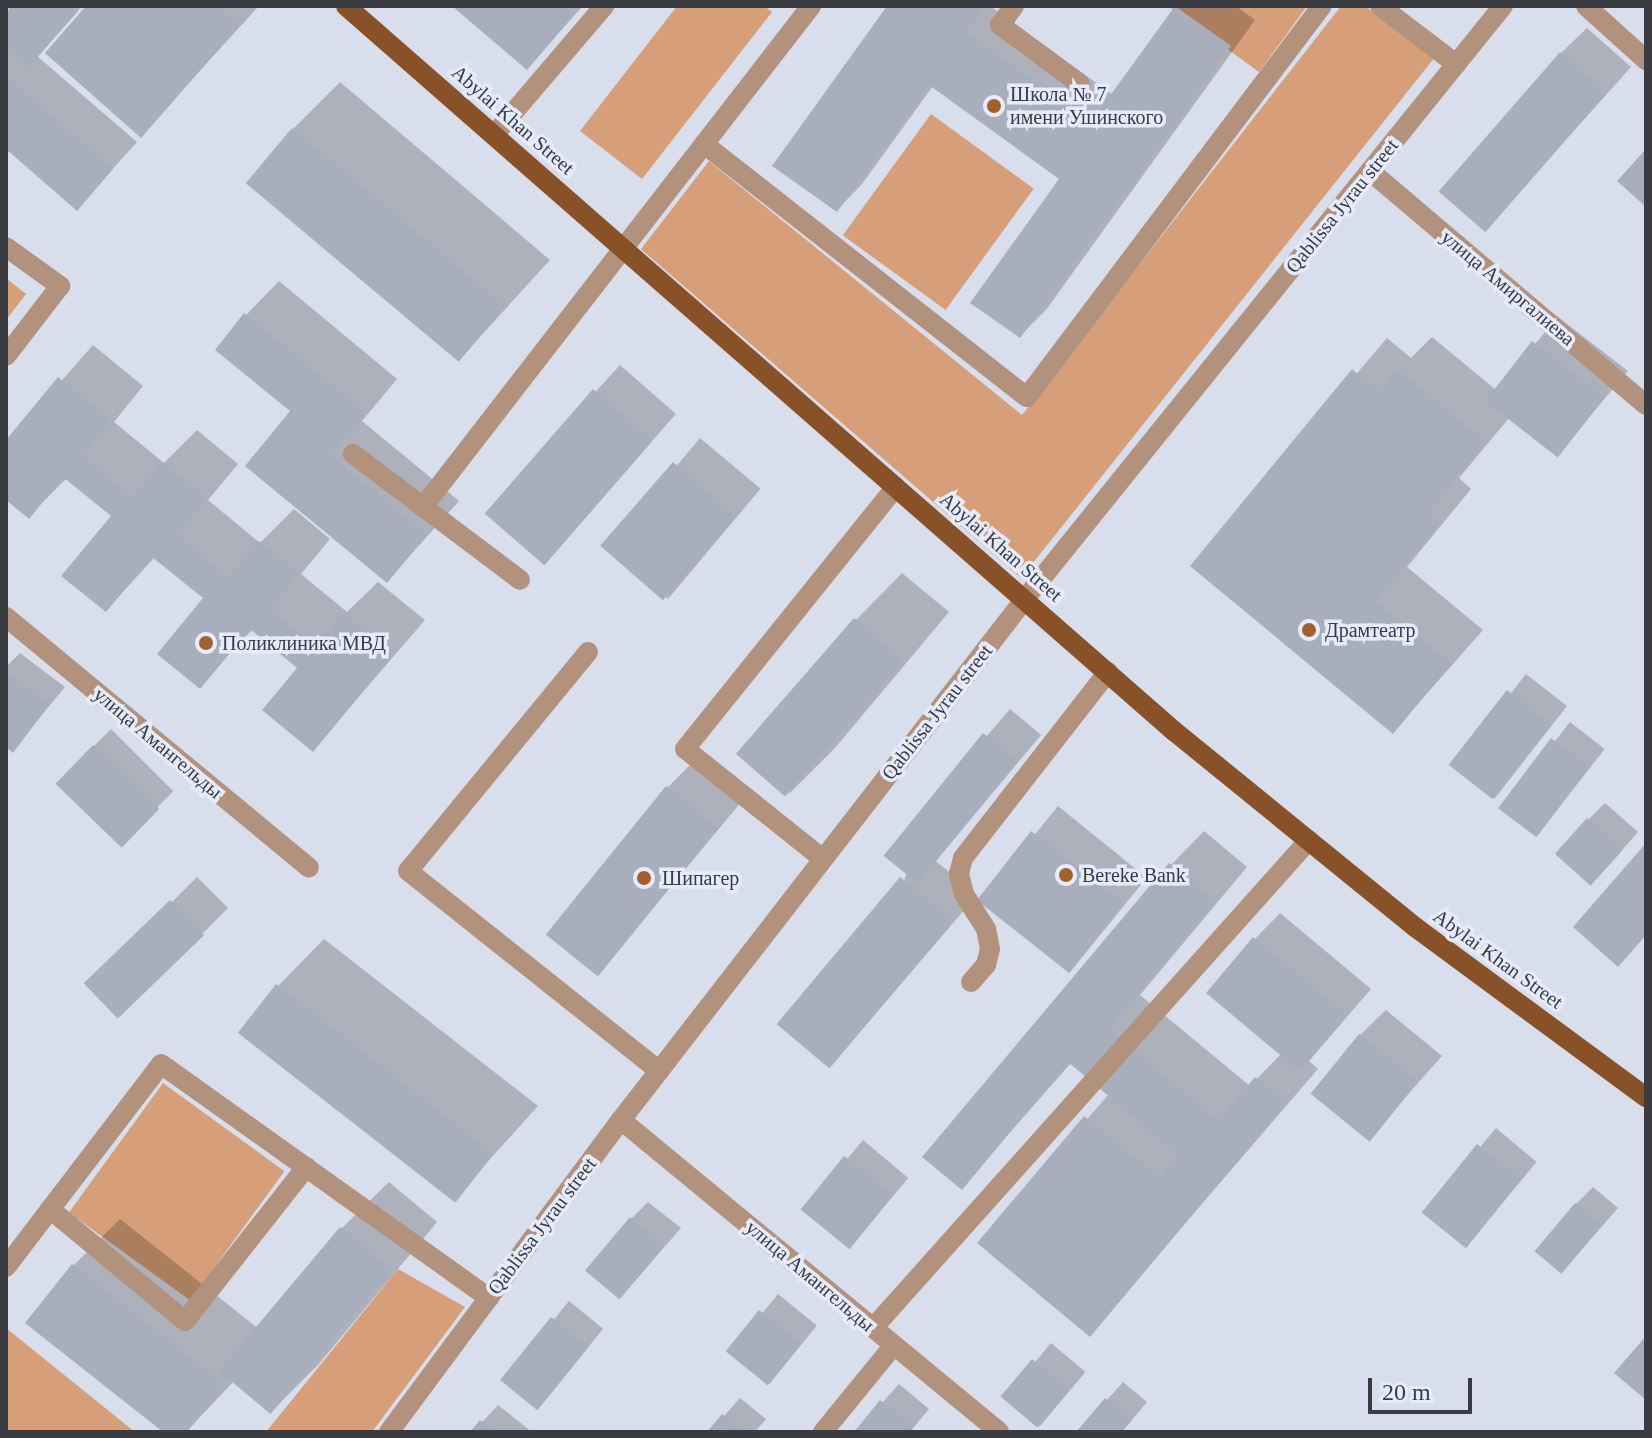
<!DOCTYPE html>
<meta charset="utf-8">
<style>
body{margin:0}
#map{position:relative;width:1652px;height:1438px;overflow:hidden;background:#d8deec;font-family:"Times New Roman",serif}
div>[style]{position:absolute}
.green>*{inset:0;background:#d69e79;transform-origin:0 0}
.shadow>*{inset:0;background:#0003;transform-origin:0 0}
.building>*{inset:0;background:#a8aebb;transform-origin:0 0}
.minor>*{height:20px;margin:-10px;padding:0 10px;transform-origin:10px;border-radius:10px;background:#b3927d}
.major>*{height:20px;margin:-10px;padding:0 10px;transform-origin:10px;border-radius:10px;background:#895128}
.dots>*{width:22px;height:22px;translate:-50% -50%;box-sizing:border-box;border:4px solid #e5ebfa;border-radius:50%}
span{translate:-50% -50%;white-space:nowrap;text-align:center;line-height:1.15;-webkit-text-stroke:7px #e5ebfa;paint-order:stroke}
.poi-label{font-size:20px;color:#3a3c42}
.left{translate:0 -50%;text-align:left}
.street-label{font-size:20px;color:#3a3c42}
.frame{position:absolute;inset:0;border:8px solid #3a3c42;pointer-events:none}
.scale{position:absolute;left:1368px;top:1378px;width:104px;height:36px;box-sizing:border-box;border:4px solid #3a3c42;border-top:0;padding-left:10px;font-size:24px;line-height:28px;white-space:nowrap;color:#3a3c42;-webkit-text-stroke:6px #e5ebfa;paint-order:stroke}
</style>
<div id="map">
<div class="green">
<i style="clip-path:polygon(677px 6px,764px 6px,772px 12px,642px 179px,580px 131px)"></i>
<i style="clip-path:polygon(1168px 6px,1307px 6px,1259px 72px)"></i>
<i style="clip-path:polygon(1341px 6px,1365px 6px,1435px 57px,1021px 578px,641px 249px,709px 161px,1022px 415px)"></i>
<i style="left:931px;top:114px;width:127px;height:150px;rotate:36deg"></i>
<i style="clip-path:polygon(6px 278px,26px 294px,6px 320px)"></i>
<i style="left:163px;top:1083px;width:150px;height:160px;rotate:36deg"></i>
<i style="clip-path:polygon(398px 1269px,465px 1307px,372px 1432px,266px 1432px)"></i>
<i style="clip-path:polygon(6px 1328px,135px 1432px,6px 1432px)"></i>
</div>
<div class="shadow">
<i style="clip-path:polygon(12px 6px,82px 6px,37px 56px,137px 142px,77px 208px,10px 150px,6px 156px,6px 13px)"></i>
<i style="clip-path:polygon(88px 6px,259px 6px,141px 135px)"></i>
<i style="clip-path:polygon(455px 6px,583px 6px,527px 67px)"></i>
<i style="clip-path:polygon(889px 6px,990px 6px,1113px 95px,1178px 6px,1236px 6px,1255px 20px,1046px 310px,1020px 336px,1062px 178px,933px 86px,862px 184px,837px 210px)"></i>
<i style="clip-path:polygon(1587px 28px,1631px 67px,1485px 230px,1561px 53px)"></i>
<i style="clip-path:polygon(340px 82px,550px 260px,458px 361px,293px 129px)"></i>
<i style="clip-path:polygon(279px 281px,397px 379px,362px 421px,459px 501px,387px 581px,246px 315px)"></i>
<i style="clip-path:polygon(1558px 317px,1628px 371px,1557px 455px,1509px 418px,1459px 478px,1471px 489px,1407px 567px,1483px 630px,1393px 732px,1193px 566px,1387px 338px,1411px 358px,1432px 337px,1496px 390px)"></i>
<i style="clip-path:polygon(93px 345px,143px 386px,114px 422px,164px 463px,197px 430px,238px 464px,208px 500px,260px 543px,294px 509px,330px 539px,301px 574px,347px 612px,378px 582px,425px 620px,313px 750px,300px 668px,253px 629px,199px 686px,205px 598px,155px 557px,106px 610px,113px 516px,67px 478px,29px 516px,6px 497px,6px 444px)"></i>
<i style="clip-path:polygon(620px 365px,676px 414px,568px 536px,486px 512px)"></i>
<i style="left:700px;top:438px;width:79px;height:144px;rotate:40deg"></i>
<i style="clip-path:polygon(902px 573px,949px 612px,835px 748px,788px 795px,856px 620px)"></i>
<i style="clip-path:polygon(20px 653px,65px 687px,13px 750px,6px 745px,6px 667px)"></i>
<i style="left:1526px;top:674px;width:52px;height:117px;rotate:38deg"></i>
<i style="clip-path:polygon(1010px 709px,1041px 735px,936px 861px,977px 895px,831px 1066px,907px 873px,885px 855px)"></i>
<i style="left:1570px;top:722px;width:44px;height:110px;rotate:38deg"></i>
<i style="left:111px;top:729px;width:88px;height:76px;rotate:45deg"></i>
<i style="clip-path:polygon(693px 762px,742px 801px,599px 973px,667px 788px)"></i>
<i style="clip-path:polygon(1605px 803px,1638px 832px,1609px 865px,1588px 820px)"></i>
<i style="left:1058px;top:806px;width:114px;height:123px;rotate:39deg"></i>
<i style="clip-path:polygon(1204px 831px,1247px 867px,1140px 995px,1250px 1086px,1282px 1053px,1255px 939px,1280px 913px,1371px 989px,1309px 1061px,1318px 1069px,1090px 1334px,980px 1242px,1109px 1094px,1072px 1062px,961px 1188px,1171px 865px)"></i>
<i style="left:197px;top:877px;width:44px;height:153px;rotate:45deg"></i>
<i style="clip-path:polygon(324px 939px,538px 1106px,454px 1199px,278px 986px)"></i>
<i style="clip-path:polygon(1386px 1010px,1442px 1056px,1368px 1139px,1360px 1035px)"></i>
<i style="left:1496px;top:1128px;width:53px;height:111px;rotate:40deg"></i>
<i style="left:863px;top:1140px;width:59px;height:91px;rotate:40deg"></i>
<i style="clip-path:polygon(389px 1182px,437px 1222px,318px 1365px,271px 1412px,234px 1381px,186px 1432px,166px 1432px,73px 1266px,120px 1219px,259px 1329px,342px 1228px)"></i>
<i style="clip-path:polygon(1593px 1187px,1618px 1208px,1562px 1272px,1576px 1204px)"></i>
<i style="clip-path:polygon(648px 1202px,681px 1228px,620px 1298px,631px 1219px)"></i>
<i style="left:778px;top:1294px;width:50px;height:76px;rotate:39deg"></i>
<i style="left:569px;top:1301px;width:44px;height:103px;rotate:39deg"></i>
<i style="left:1051px;top:1343px;width:45px;height:72px;rotate:40deg"></i>
<i style="clip-path:polygon(1123px 1382px,1147px 1402px,1122px 1432px,1079px 1432px)"></i>
<i style="clip-path:polygon(899px 1384px,929px 1409px,910px 1432px,856px 1432px)"></i>
<i style="clip-path:polygon(740px 1398px,766px 1419px,755px 1432px,710px 1432px)"></i>
<i style="clip-path:polygon(498px 1405px,532px 1432px,473px 1432px)"></i>
</div>
<div class="building">
<i style="clip-path:polygon(9px 6px,72px 6px,78px 11px,28px 68px,6px 48px)"></i>
<i style="clip-path:polygon(86px 6px,217px 6px,239px 26px,141px 138px,45px 53px)"></i>
<i style="clip-path:polygon(452px 6px,566px 6px,563px 10px,575px 14px,527px 70px)"></i>
<i style="clip-path:polygon(887px 6px,984px 6px,965px 32px,1091px 122px,1175px 6px,1231px 46px,1020px 338px,970px 303px,1059px 179px,929px 85px,837px 212px,772px 166px)"></i>
<i style="left:1560px;top:52px;width:62px;height:185px;rotate:41deg"></i>
<i style="clip-path:polygon(6px 77px,113px 169px,77px 211px,6px 149px)"></i>
<i style="left:292px;top:128px;width:278px;height:72px;rotate:40deg"></i>
<i style="clip-path:polygon(1646px 149px,1646px 207px,1617px 181px)"></i>
<i style="clip-path:polygon(244px 313px,365px 413px,330px 456px,427px 535px,387px 583px,245px 466px,290px 411px,215px 350px)"></i>
<i style="left:1532px;top:341px;width:92px;height:76px;rotate:38deg"></i>
<i style="clip-path:polygon(1352px 369px,1379px 392px,1397px 369px,1486px 442px,1427px 513px,1440px 523px,1375px 601px,1451px 664px,1393px 734px,1190px 566px)"></i>
<i style="clip-path:polygon(58px 377px,111px 420px,82px 456px,132px 498px,162px 462px,206px 498px,176px 535px,229px 578px,259px 541px,298px 573px,269px 609px,316px 647px,343px 614px,393px 655px,313px 752px,262px 710px,297px 668px,250px 629px,200px 689px,157px 654px,203px 598px,152px 557px,106px 612px,61px 576px,111px 516px,63px 477px,29px 519px,6px 500px,6px 440px)"></i>
<i style="left:593px;top:389px;width:79px;height:165px;rotate:41deg"></i>
<i style="left:673px;top:462px;width:83px;height:111px;rotate:41deg"></i>
<i style="left:854px;top:618px;width:65px;height:180px;rotate:41deg"></i>
<i style="clip-path:polygon(6px 672px,49px 705px,13px 753px,6px 747px)"></i>
<i style="left:1507px;top:690px;width:56px;height:95px;rotate:38deg"></i>
<i style="left:983px;top:733px;width:44px;height:158px;rotate:39deg"></i>
<i style="left:1551px;top:738px;width:48px;height:88px;rotate:37deg"></i>
<i style="left:93px;top:745px;width:92px;height:54px;rotate:44deg"></i>
<i style="left:666px;top:786px;width:67px;height:191px;rotate:39deg"></i>
<i style="left:1587px;top:818px;width:48px;height:48px;rotate:42deg"></i>
<i style="left:1031px;top:831px;width:117px;height:88px;rotate:38deg"></i>
<i style="clip-path:polygon(1646px 843px,1646px 935px,1618px 967px,1573px 927px)"></i>
<i style="clip-path:polygon(1169px 863px,1215px 902px,1108px 1029px,1218px 1121px,1255px 1077px,1286px 1103px,1090px 1337px,977px 1243px,1084px 1116px,1159px 1178px,1179px 1155px,1068px 1062px,962px 1190px,922px 1157px)"></i>
<i style="left:900px;top:877px;width:69px;height:192px;rotate:40deg"></i>
<i style="left:170px;top:900px;width:49px;height:120px;rotate:46deg"></i>
<i style="left:1253px;top:937px;width:122px;height:73px;rotate:40deg"></i>
<i style="left:276px;top:984px;width:276px;height:62px;rotate:38deg"></i>
<i style="left:1359px;top:1034px;width:76px;height:77px;rotate:39deg"></i>
<i style="left:1477px;top:1144px;width:57px;height:88px;rotate:39deg"></i>
<i style="left:844px;top:1156px;width:63px;height:69px;rotate:39deg"></i>
<i style="left:1575px;top:1203px;width:35px;height:63px;rotate:40deg"></i>
<i style="left:630px;top:1217px;width:45px;height:70px;rotate:40deg"></i>
<i style="left:340px;top:1227px;width:67px;height:188px;rotate:40deg"></i>
<i style="clip-path:polygon(72px 1264px,224px 1385px,187px 1432px,163px 1432px,25px 1323px)"></i>
<i style="left:759px;top:1310px;width:54px;height:53px;rotate:39deg"></i>
<i style="left:551px;top:1317px;width:48px;height:81px;rotate:39deg"></i>
<i style="clip-path:polygon(1646px 1336px,1646px 1400px,1614px 1373px)"></i>
<i style="left:1032px;top:1359px;width:48px;height:49px;rotate:40deg"></i>
<i style="clip-path:polygon(1105px 1398px,1132px 1420px,1121px 1432px,1076px 1432px)"></i>
<i style="clip-path:polygon(880px 1400px,914px 1427px,910px 1432px,854px 1432px)"></i>
<i style="clip-path:polygon(722px 1414px,744px 1432px,707px 1432px)"></i>
<i style="clip-path:polygon(480px 1420px,495px 1432px,470px 1432px)"></i>
</div>
<div class="minor">
<i style="left:1014px;top:6px;width:24px;rotate:126deg"></i>
<i style="left:1000px;top:25px;width:99px;rotate:36.4deg"></i>
<i style="left:1380px;top:6px;width:96px;rotate:37.3deg"></i>
<i style="left:1586px;top:6px;width:81px;rotate:42deg"></i>
<i style="left:494px;top:135px;width:170px;rotate:-49.5deg"></i>
<i style="left:704px;top:144px;width:410px;rotate:38.1deg"></i>
<i style="left:1027px;top:397px;width:490px;rotate:-53deg"></i>
<i style="left:1370px;top:171px;width:362px;rotate:40.3deg"></i>
<i style="left:6px;top:247px;width:67px;rotate:35.8deg"></i>
<i style="left:60px;top:286px;width:88px;rotate:127.6deg"></i>
<i style="left:353px;top:454px;width:209px;rotate:37deg"></i>
<i style="left:423px;top:507px;width:634px;rotate:-52.24deg"></i>
<i style="left:6px;top:617px;width:393px;rotate:39.6deg"></i>
<i style="left:588px;top:652px;width:283px;rotate:129.4deg"></i>
<i style="left:408px;top:871px;width:321px;rotate:38.5deg"></i>
<i style="left:823px;top:859px;width:176px;rotate:-141.4deg"></i>
<i style="left:685px;top:749px;width:336px;rotate:-51.2deg"></i>
<i style="left:971px;top:982px;width:23px;rotate:-49deg"></i>
<i style="left:986px;top:965px;width:16px;rotate:-76deg"></i>
<i style="left:990px;top:949px;width:20px;rotate:-101deg"></i>
<i style="left:986px;top:929px;width:41px;rotate:-122.2deg"></i>
<i style="left:964px;top:894px;width:21px;rotate:-104deg"></i>
<i style="left:959px;top:874px;width:16px;rotate:-76deg"></i>
<i style="left:963px;top:858px;width:236px;rotate:-52.1deg"></i>
<i style="left:621px;top:1120px;width:490px;rotate:39.5deg"></i>
<i style="left:50px;top:1209px;width:175px;rotate:39.7deg"></i>
<i style="left:185px;top:1321px;width:196px;rotate:-51.8deg"></i>
<i style="left:6px;top:1267px;width:255px;rotate:-52.6deg"></i>
<i style="left:161px;top:1064px;width:403px;rotate:35.5deg"></i>
<i style="left:873px;top:1328px;width:654px;rotate:-48.22deg"></i>
<i style="left:389px;top:1432px;width:389px;rotate:-53.4deg"></i>
<i style="left:621px;top:1120px;width:658px;rotate:-52.22deg"></i>
<i style="left:1024px;top:600px;width:763px;rotate:-51.12deg"></i>
<i style="left:823px;top:1432px;width:112px;rotate:-50.8deg"></i>
</div>
<div class="major">
<i style="left:346px;top:6px;width:1101px;rotate:41.21deg"></i>
<i style="left:1174px;top:731px;width:311px;rotate:39.1deg"></i>
<i style="left:1415px;top:927px;width:287px;rotate:36.4deg"></i>
</div>
<div class="dots">
<i style="left:994px;top:106px;background:#a3602f"></i>
<i style="left:1309px;top:630px;background:#a3602f"></i>
<i style="left:206px;top:643px;background:#a3602f"></i>
<i style="left:1066px;top:875px;background:#a3602f"></i>
<i style="left:644px;top:878px;background:#a3602f"></i>
</div>
<div class="poi-label">
<span class="left" style="left:1010px;top:106px">Школа № 7<br>имени Ушинского</span>
<span class="left" style="left:1325px;top:630px">Драмтеатр</span>
<span class="left" style="left:222px;top:643px">Поликлиника МВД</span>
<span class="left" style="left:1082px;top:875px">Bereke Bank</span>
<span class="left" style="left:662px;top:878px">Шипагер</span>
</div>
<div class="street-label">
<span style="left:513px;top:120px;rotate:41deg">Abylai Khan Street</span>
<span style="left:1342px;top:206px;rotate:-51deg">Qablissa Jyrau street</span>
<span style="left:1508px;top:288px;rotate:40deg">улица Амиргалиева</span>
<span style="left:1001px;top:547px;rotate:41deg">Abylai Khan Street</span>
<span style="left:937px;top:712px;rotate:-52deg">Qablissa Jyrau street</span>
<span style="left:158px;top:743px;rotate:40deg">улица Амангельды</span>
<span style="left:1498px;top:959px;rotate:36deg">Abylai Khan Street</span>
<span style="left:542px;top:1226px;rotate:-53deg">Qablissa Jyrau street</span>
<span style="left:810px;top:1276px;rotate:40deg">улица Амангельды</span>
</div>
<div class="frame"></div>
<div class="scale">20 m</div>
</div>
